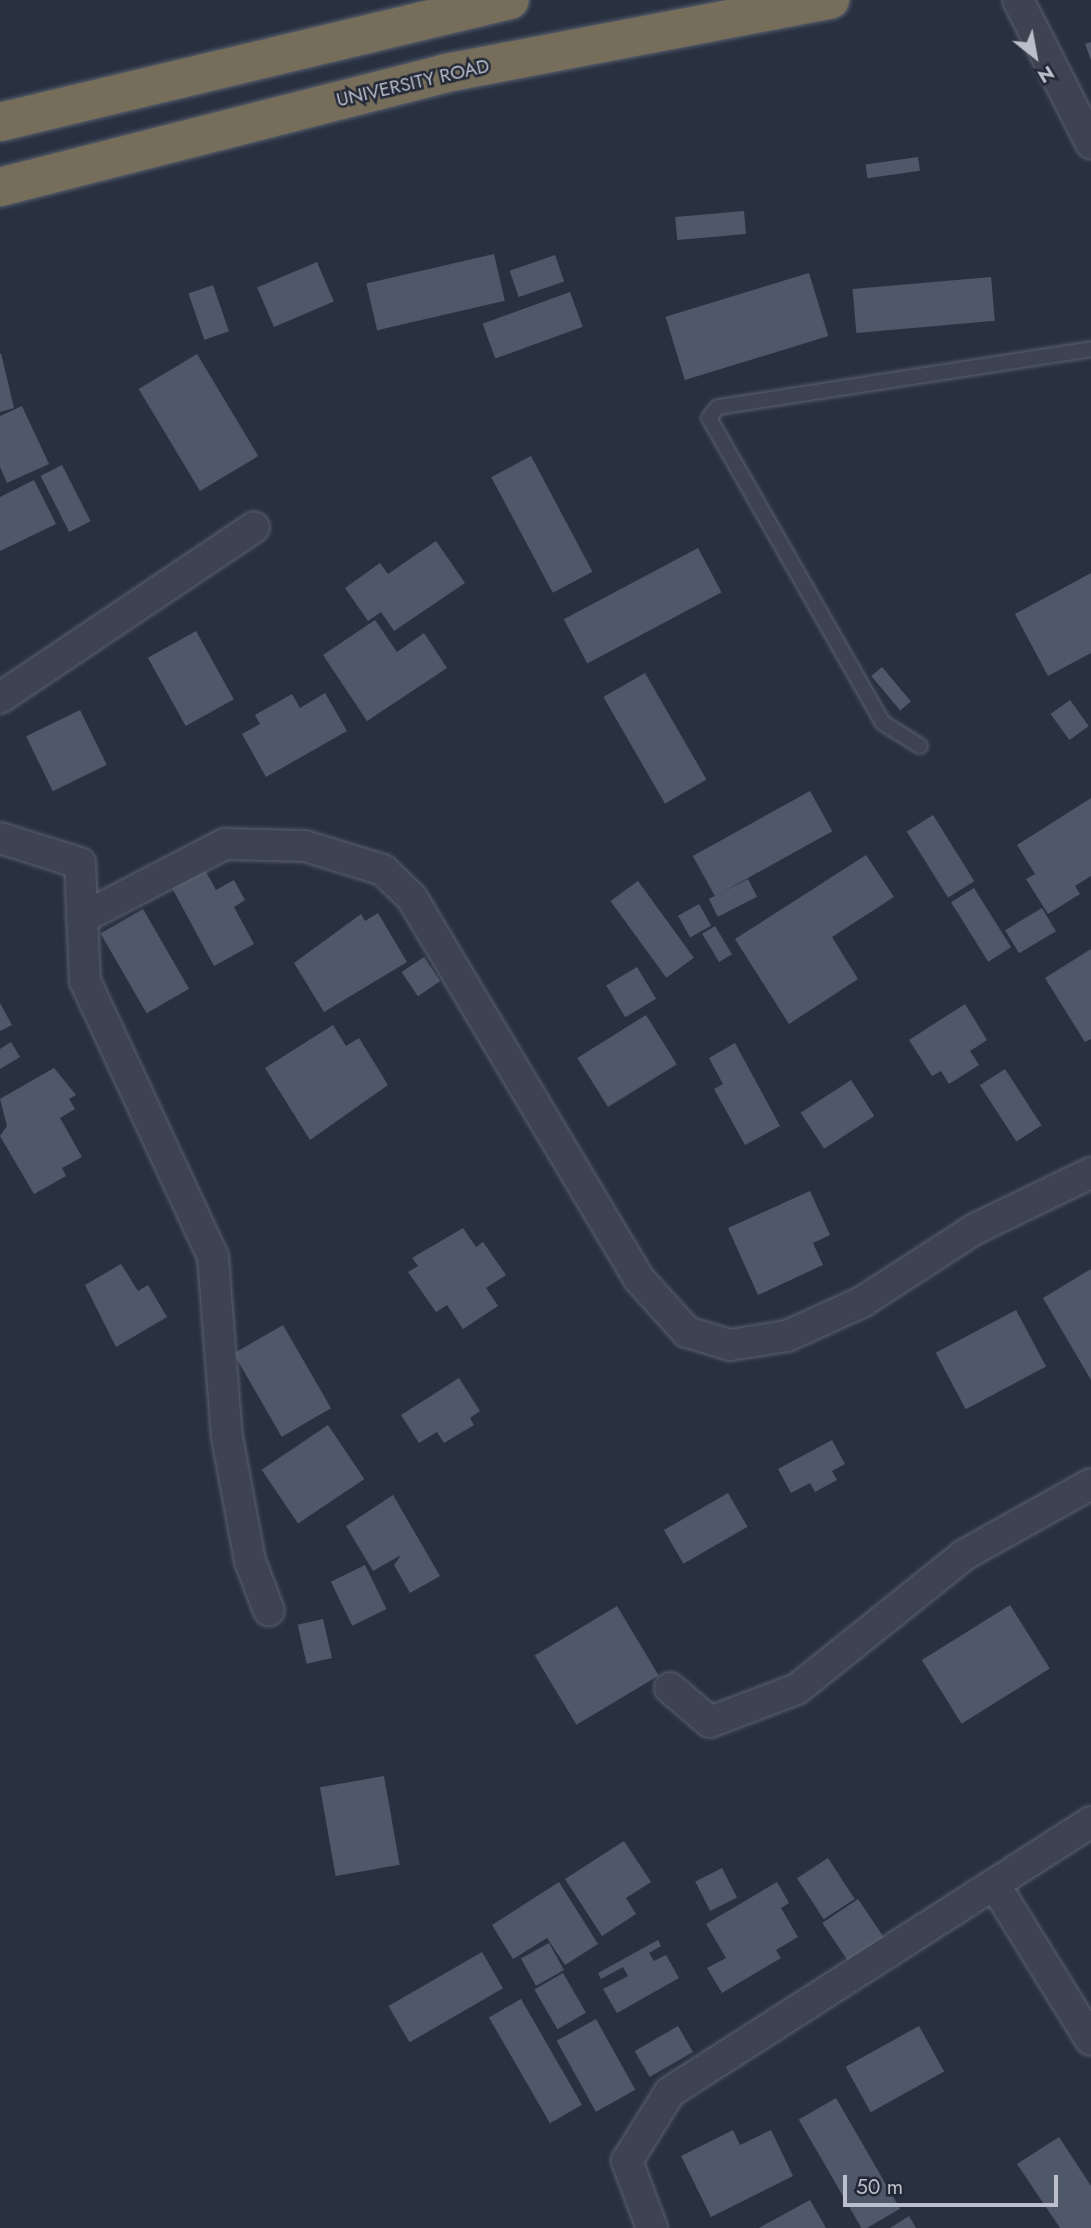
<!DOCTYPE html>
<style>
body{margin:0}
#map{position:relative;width:1091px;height:2228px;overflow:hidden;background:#293141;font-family:Jost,sans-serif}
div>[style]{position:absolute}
.building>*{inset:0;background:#4f5869;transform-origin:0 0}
.roads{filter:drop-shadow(0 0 2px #5b616e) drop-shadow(0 0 2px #5b616e)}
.lane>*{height:14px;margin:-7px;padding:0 7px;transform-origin:7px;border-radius:7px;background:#3d4351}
.street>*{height:30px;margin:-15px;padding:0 15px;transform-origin:15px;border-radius:15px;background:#3d4351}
.highway>*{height:38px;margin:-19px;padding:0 19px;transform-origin:19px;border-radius:19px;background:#766e5b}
span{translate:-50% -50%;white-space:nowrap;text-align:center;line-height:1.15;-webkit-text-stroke:5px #222836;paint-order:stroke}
.street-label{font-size:19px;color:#babfcb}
.north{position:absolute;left:1000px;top:21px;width:70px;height:70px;-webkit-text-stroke:5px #222836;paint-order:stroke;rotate:149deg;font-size:19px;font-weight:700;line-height:28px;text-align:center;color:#babfcb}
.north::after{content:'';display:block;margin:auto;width:24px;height:32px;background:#babfcb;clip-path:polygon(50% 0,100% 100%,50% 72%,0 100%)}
.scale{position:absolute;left:843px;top:2175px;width:215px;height:32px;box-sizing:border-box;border:4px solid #babfcb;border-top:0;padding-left:9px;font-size:21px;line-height:24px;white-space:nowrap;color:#babfcb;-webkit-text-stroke:5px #222836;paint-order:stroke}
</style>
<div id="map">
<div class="building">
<i style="clip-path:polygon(1091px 42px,1091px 60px,1085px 44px)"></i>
<i style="left:918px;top:157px;width:14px;height:53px;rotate:82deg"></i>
<i style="left:744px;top:211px;width:23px;height:69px;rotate:85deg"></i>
<i style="left:494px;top:254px;width:48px;height:131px;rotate:77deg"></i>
<i style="left:555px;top:255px;width:28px;height:48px;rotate:71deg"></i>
<i style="left:317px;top:262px;width:43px;height:65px;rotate:67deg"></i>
<i style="left:809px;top:273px;width:66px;height:150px;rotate:73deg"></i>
<i style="left:991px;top:277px;width:44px;height:139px;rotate:85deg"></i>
<i style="left:213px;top:285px;width:49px;height:26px;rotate:71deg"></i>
<i style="left:570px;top:292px;width:37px;height:93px;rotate:70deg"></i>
<i style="clip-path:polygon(1px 353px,14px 408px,0 412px,0 354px)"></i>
<i style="left:197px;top:354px;width:119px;height:68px;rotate:59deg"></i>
<i style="clip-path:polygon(22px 406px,49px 464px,7px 483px,0 467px,0 416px)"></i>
<i style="left:531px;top:456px;width:131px;height:45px;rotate:62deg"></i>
<i style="left:62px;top:465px;width:63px;height:24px;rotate:63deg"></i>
<i style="clip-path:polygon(34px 480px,56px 524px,0 551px,0 497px)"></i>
<i style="clip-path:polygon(436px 541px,465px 583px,394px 631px,381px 612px,368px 621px,345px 588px,380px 563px,388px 574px)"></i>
<i style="left:698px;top:548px;width:50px;height:152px;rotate:62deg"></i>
<i style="clip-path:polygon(1091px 573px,1091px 653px,1048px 676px,1015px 614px)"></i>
<i style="clip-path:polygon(375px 620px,397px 652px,424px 633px,447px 668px,367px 721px,323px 655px)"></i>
<i style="left:196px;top:631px;width:78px;height:55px;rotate:61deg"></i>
<i style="left:882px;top:667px;width:45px;height:14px;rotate:50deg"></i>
<i style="left:645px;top:673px;width:123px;height:48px;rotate:60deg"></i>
<i style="clip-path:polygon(325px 693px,347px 731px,266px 777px,242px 734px,260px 724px,255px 715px,292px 694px,300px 708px)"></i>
<i style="left:1070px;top:700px;width:32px;height:24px;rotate:54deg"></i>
<i style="left:80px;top:710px;width:61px;height:60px;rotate:64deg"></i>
<i style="left:810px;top:791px;width:46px;height:134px;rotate:61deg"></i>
<i style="clip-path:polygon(1091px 798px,1091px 876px,1075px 886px,1080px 894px,1048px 914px,1026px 879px,1035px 874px,1017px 845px)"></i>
<i style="left:933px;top:815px;width:78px;height:31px;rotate:58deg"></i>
<i style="clip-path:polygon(866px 855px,894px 897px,832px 937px,858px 979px,789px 1024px,735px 939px)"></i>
<i style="clip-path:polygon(205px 870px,216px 890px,234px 880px,245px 900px,234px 907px,254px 944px,214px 966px,172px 888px)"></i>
<i style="left:748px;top:879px;width:20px;height:44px;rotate:63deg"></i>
<i style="left:638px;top:881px;width:95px;height:34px;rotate:54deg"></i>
<i style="left:974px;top:888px;width:70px;height:27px;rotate:58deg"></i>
<i style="left:699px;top:904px;width:25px;height:24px;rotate:61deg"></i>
<i style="left:1042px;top:908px;width:27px;height:43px;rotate:59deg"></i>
<i style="left:143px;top:909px;width:92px;height:49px;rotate:60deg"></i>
<i style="clip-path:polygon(378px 913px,407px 962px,324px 1012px,294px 963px,361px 914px,365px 921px)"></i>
<i style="left:715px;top:926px;width:33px;height:15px;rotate:59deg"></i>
<i style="clip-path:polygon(1091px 949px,1091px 1039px,1085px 1042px,1045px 978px)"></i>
<i style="left:424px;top:957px;width:29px;height:27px;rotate:56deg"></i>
<i style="left:637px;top:967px;width:37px;height:36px;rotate:59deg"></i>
<i style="clip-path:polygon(0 1003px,12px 1025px,0 1031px)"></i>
<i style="clip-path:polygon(965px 1004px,987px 1040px,970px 1051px,979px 1065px,949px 1084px,941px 1071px,932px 1076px,909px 1040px)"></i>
<i style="left:646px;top:1015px;width:58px;height:81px;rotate:58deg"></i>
<i style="clip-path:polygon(333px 1025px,346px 1046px,359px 1038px,388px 1085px,310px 1140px,265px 1068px)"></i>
<i style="clip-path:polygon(11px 1042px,20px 1057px,0 1069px,0 1049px)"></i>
<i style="clip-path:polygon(735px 1043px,780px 1126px,745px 1145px,714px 1089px,723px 1084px,709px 1058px)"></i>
<i style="clip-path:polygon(54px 1068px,76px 1095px,69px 1099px,75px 1109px,60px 1118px,82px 1157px,62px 1168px,66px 1176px,34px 1194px,0 1136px,7px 1126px,0 1099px)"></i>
<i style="left:1005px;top:1069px;width:67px;height:30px;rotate:57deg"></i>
<i style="left:851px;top:1080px;width:43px;height:60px;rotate:57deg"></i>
<i style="clip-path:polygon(810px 1191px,830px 1235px,813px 1243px,823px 1265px,758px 1295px,728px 1228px)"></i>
<i style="clip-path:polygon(463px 1228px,476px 1247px,483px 1242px,506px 1275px,486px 1288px,498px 1306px,463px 1329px,447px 1305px,436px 1312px,408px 1272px,418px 1266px,412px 1258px)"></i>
<i style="clip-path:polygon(121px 1264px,138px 1291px,148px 1285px,167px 1317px,116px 1347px,85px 1285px)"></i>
<i style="clip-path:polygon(1091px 1269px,1091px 1380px,1043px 1298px)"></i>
<i style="left:1016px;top:1310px;width:64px;height:91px;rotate:62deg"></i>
<i style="left:283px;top:1325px;width:96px;height:57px;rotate:60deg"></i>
<i style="clip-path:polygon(459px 1378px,480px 1411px,470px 1418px,474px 1425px,444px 1443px,437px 1432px,419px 1443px,401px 1415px)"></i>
<i style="left:328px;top:1425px;width:65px;height:80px;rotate:56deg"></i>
<i style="clip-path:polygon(832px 1440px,845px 1464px,832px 1471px,837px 1480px,815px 1492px,810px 1483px,791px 1493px,778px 1469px)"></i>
<i style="left:728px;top:1493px;width:39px;height:74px;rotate:60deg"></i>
<i style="clip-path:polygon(393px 1495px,440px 1576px,410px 1593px,394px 1565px,401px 1555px,373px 1571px,346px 1526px)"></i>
<i style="left:365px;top:1565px;width:49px;height:38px;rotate:64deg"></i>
<i style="left:1010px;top:1605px;width:75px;height:104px;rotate:58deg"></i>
<i style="left:617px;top:1606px;width:81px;height:96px;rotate:59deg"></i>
<i style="left:323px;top:1619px;width:40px;height:26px;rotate:77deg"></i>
<i style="left:384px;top:1776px;width:90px;height:65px;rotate:80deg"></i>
<i style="clip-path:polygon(624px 1841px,651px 1882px,626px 1898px,636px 1914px,602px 1936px,565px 1879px)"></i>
<i style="left:828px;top:1858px;width:49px;height:37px;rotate:57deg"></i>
<i style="left:722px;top:1868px;width:33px;height:30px;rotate:63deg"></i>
<i style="clip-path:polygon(559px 1882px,598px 1944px,565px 1965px,547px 1938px,513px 1959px,492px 1925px)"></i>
<i style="clip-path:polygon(777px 1882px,789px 1903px,781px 1908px,798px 1937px,776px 1950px,781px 1958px,722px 1993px,707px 1968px,726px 1958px,706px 1924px)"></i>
<i style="left:858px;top:1899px;width:50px;height:43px;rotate:56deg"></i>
<i style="clip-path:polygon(658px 1940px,661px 1946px,649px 1953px,654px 1961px,666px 1955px,679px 1978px,617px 2013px,603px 1989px,628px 1976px,623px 1967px,601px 1979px,598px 1973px)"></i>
<i style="left:549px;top:1943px;width:31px;height:32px;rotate:61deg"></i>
<i style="left:482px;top:1952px;width:42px;height:108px;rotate:60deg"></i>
<i style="left:563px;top:1973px;width:46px;height:33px;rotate:60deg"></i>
<i style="left:521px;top:1999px;width:122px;height:37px;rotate:60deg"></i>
<i style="left:596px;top:2019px;width:81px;height:45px;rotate:61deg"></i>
<i style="left:678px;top:2026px;width:30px;height:50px;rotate:60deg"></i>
<i style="left:919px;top:2026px;width:52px;height:84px;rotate:61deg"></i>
<i style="left:836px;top:2098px;width:128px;height:43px;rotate:60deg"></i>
<i style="clip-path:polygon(733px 2130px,740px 2145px,771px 2130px,793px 2176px,711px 2217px,681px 2156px)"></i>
<i style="clip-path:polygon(1059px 2137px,1091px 2186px,1091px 2228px,1060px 2228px,1017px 2164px)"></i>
<i style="clip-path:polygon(810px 2200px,826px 2228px,759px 2228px)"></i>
<i style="clip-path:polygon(909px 2216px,916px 2228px,890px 2228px)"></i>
</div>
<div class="roads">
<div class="lane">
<i style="left:920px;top:746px;width:44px;rotate:-148.1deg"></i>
<i style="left:883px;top:723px;width:351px;rotate:-119.7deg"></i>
<i style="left:709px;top:418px;width:14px;rotate:-51deg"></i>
<i style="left:718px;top:407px;width:377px;rotate:-8.8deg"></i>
</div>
<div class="street">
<i style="left:1018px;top:0;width:161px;rotate:63deg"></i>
<i style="left:0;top:698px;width:306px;rotate:-33.9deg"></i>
<i style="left:0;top:838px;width:84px;rotate:17.4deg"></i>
<i style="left:80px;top:863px;width:118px;rotate:87.6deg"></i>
<i style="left:85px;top:981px;width:304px;rotate:65.1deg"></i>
<i style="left:213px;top:1257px;width:181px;rotate:85.6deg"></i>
<i style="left:227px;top:1437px;width:126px;rotate:79.5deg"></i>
<i style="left:250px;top:1561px;width:53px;rotate:69.2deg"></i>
<i style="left:82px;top:918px;width:161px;rotate:-27.4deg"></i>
<i style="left:225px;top:844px;width:80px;rotate:1.4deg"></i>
<i style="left:305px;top:846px;width:82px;rotate:17.1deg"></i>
<i style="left:383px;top:870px;width:40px;rotate:44deg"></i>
<i style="left:412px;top:898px;width:443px;rotate:59.2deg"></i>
<i style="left:639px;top:1279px;width:72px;rotate:47.8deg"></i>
<i style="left:687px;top:1332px;width:45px;rotate:16.8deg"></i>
<i style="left:730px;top:1345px;width:58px;rotate:-9deg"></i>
<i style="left:787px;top:1336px;width:82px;rotate:-24.4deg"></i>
<i style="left:862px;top:1302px;width:135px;rotate:-32.9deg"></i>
<i style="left:975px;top:1229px;width:129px;rotate:-25.8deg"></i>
<i style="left:670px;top:1688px;width:52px;rotate:40.4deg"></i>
<i style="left:710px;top:1722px;width:93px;rotate:-20.8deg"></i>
<i style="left:797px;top:1689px;width:214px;rotate:-38.7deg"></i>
<i style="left:964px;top:1555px;width:145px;rotate:-29.2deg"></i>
<i style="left:996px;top:1887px;width:180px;rotate:58.2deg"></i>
<i style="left:652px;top:2228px;width:72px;rotate:-110.5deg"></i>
<i style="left:627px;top:2161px;width:81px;rotate:-58.1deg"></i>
<i style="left:670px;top:2092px;width:500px;rotate:-32.67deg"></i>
</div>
<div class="highway">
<i style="left:0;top:122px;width:524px;rotate:-13.45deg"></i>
<i style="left:0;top:187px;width:460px;rotate:-14.3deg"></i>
<i style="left:446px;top:73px;width:391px;rotate:-10.8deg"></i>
</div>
</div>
<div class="street-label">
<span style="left:413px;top:83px;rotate:-13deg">UNIVERSITY ROAD</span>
</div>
<div class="north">N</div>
<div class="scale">50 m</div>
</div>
